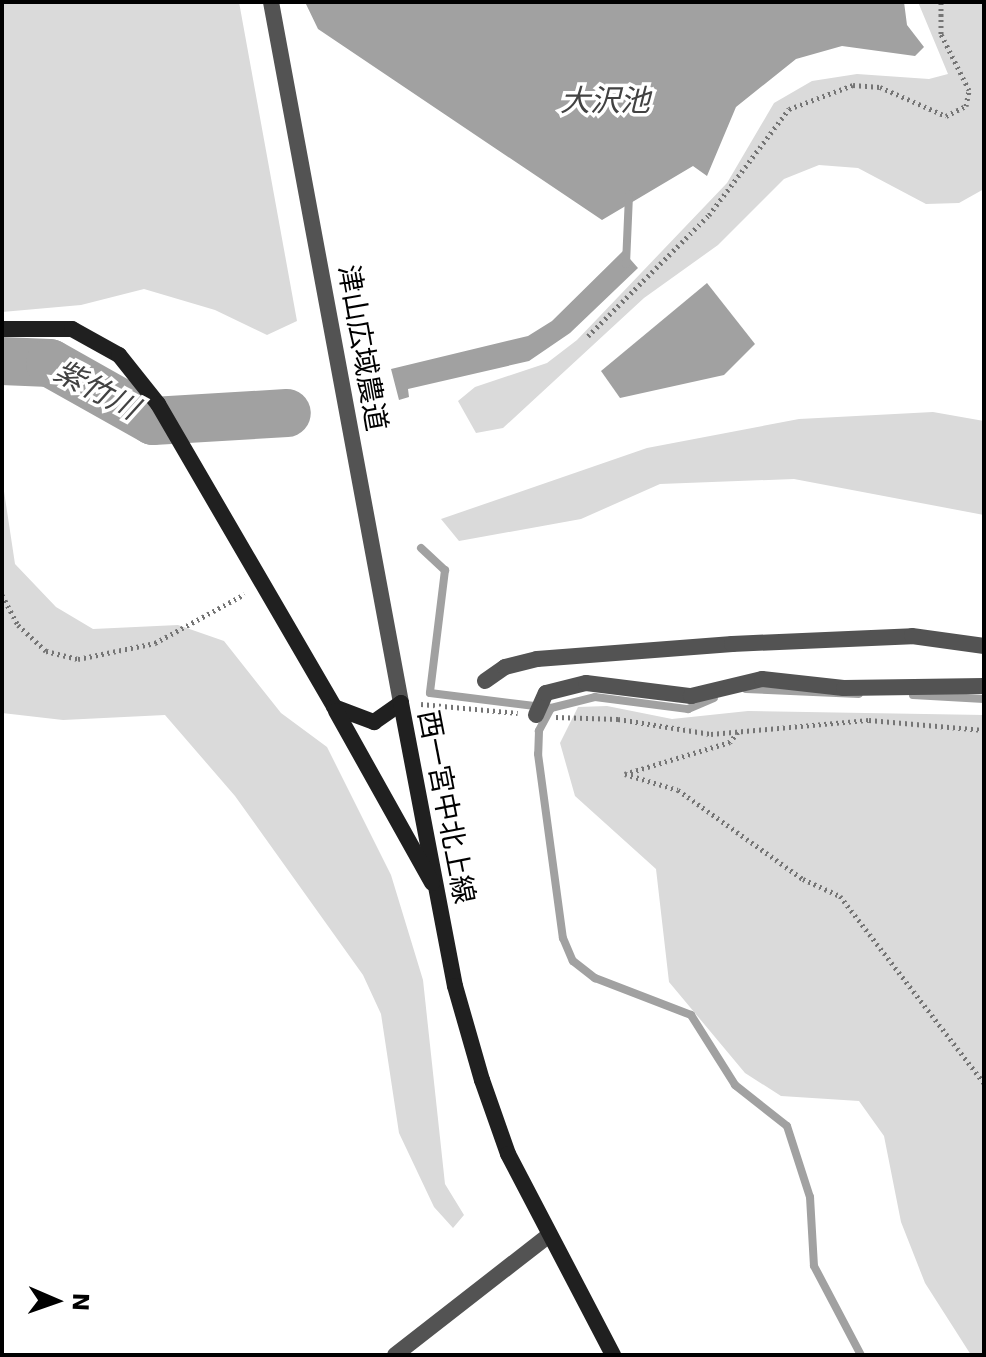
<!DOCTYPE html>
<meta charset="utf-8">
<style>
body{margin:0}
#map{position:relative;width:986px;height:1357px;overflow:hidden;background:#fff;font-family:"DejaVu Sans","Noto Sans JP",sans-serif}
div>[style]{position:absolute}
.green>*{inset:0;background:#dadada}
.water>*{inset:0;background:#a1a1a1}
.stream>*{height:8px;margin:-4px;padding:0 4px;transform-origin:4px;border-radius:4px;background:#a1a1a1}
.river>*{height:48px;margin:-24px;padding:0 24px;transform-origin:24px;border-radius:24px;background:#a1a1a1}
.path>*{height:5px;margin-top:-2.5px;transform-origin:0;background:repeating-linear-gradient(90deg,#757575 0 2px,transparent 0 6px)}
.service>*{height:16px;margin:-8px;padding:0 8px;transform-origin:8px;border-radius:8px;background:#535353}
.minor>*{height:16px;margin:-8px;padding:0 8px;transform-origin:8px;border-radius:8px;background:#535353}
.tertiary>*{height:16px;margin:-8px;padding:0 8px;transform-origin:8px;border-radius:8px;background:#535353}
.secondary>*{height:16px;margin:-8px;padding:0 8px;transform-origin:8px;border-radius:8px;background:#202020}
span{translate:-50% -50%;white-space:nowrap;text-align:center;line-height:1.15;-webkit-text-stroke:7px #fff;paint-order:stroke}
.street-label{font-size:28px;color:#000}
.water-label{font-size:30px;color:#424242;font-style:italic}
.frame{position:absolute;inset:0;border:4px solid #000;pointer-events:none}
.north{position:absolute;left:16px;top:1261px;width:80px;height:80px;-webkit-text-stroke:6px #fff;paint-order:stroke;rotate:92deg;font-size:22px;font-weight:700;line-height:32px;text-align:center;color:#000}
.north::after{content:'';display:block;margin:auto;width:28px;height:36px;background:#000;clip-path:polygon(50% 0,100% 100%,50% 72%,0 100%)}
</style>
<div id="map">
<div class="green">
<i style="clip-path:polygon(2px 2px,239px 2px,297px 321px,267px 335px,215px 310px,144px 289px,81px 305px,2px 312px)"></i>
<i style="clip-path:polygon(918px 2px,984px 2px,984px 189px,959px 203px,926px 204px,858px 168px,819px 165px,784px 179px,718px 245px,644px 298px,503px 428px,476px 433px,458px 401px,475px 387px,547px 363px,577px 340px,727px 183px,774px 103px,812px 81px,857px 74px,929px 79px,948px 74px)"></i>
<i style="clip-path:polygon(933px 412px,984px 421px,984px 515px,794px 479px,660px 484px,581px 519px,459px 541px,441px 519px,647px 448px,799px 419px)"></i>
<i style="clip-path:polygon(2px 478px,15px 564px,56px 607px,93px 629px,178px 625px,224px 641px,281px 713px,327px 747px,391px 875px,423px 980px,445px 1184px,464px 1215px,453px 1228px,434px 1207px,399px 1133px,381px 1014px,363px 975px,235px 796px,165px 715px,63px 720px,2px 713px)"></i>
<i style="clip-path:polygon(607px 706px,672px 719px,748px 711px,984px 715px,984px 1355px,971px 1355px,925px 1283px,901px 1222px,884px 1136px,859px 1101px,781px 1096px,745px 1073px,669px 982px,656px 869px,575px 796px,560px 743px,578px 707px)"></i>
</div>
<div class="water">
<i style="clip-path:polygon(305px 2px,904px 2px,907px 25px,924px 47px,915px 56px,842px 46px,796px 59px,736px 107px,707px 176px,693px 166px,602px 220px,318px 29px)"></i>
<i style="clip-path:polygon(623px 251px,638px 268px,570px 333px,529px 361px,408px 389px,409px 397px,399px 400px,391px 369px,528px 336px,552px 321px)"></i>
<i style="clip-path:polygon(707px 283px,755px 344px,724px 375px,620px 398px,601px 371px)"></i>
</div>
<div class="stream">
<i style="left:626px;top:264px;width:70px;rotate:-87.5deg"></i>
<i style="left:421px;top:548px;width:33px;rotate:43deg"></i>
<i style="left:445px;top:570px;width:124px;rotate:97deg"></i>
<i style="left:430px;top:693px;width:122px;rotate:7.1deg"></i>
<i style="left:551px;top:708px;width:45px;rotate:-14deg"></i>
<i style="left:595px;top:697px;width:94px;rotate:7.4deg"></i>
<i style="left:688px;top:709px;width:28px;rotate:-23deg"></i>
<i style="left:746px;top:689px;width:113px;rotate:2.5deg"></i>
<i style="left:913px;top:695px;width:71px;rotate:3.2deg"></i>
<i style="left:551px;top:708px;width:26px;rotate:118deg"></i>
<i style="left:539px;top:731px;width:23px;rotate:92deg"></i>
<i style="left:538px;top:754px;width:186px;rotate:82.3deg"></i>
<i style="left:563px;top:938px;width:25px;rotate:67deg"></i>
<i style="left:573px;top:961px;width:28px;rotate:38deg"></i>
<i style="left:595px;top:978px;width:103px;rotate:21.1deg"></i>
<i style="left:691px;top:1015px;width:83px;rotate:57.8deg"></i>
<i style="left:735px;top:1085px;width:66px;rotate:38.3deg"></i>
<i style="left:787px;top:1126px;width:75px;rotate:72.1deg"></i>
<i style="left:810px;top:1197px;width:69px;rotate:86.7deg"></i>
<i style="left:814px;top:1266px;width:101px;rotate:62.2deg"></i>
</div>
<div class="river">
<i style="left:2px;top:361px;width:48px;rotate:2.4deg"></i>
<i style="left:50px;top:363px;width:118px;rotate:29.4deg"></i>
<i style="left:153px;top:421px;width:134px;rotate:-3.4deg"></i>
</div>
<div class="path">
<i style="left:588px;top:336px;width:171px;rotate:-45deg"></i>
<i style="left:709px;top:215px;width:133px;rotate:-53deg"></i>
<i style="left:789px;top:109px;width:68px;rotate:-20.6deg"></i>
<i style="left:853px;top:85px;width:27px;rotate:4deg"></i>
<i style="left:880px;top:87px;width:72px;rotate:23.7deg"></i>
<i style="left:946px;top:116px;width:22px;rotate:-27deg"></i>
<i style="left:966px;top:106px;width:16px;rotate:-79deg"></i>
<i style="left:969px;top:90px;width:63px;rotate:-116.6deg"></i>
<i style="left:941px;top:34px;width:32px;rotate:-90deg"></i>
<i style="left:2px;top:595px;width:34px;rotate:62deg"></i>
<i style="left:18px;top:625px;width:38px;rotate:43deg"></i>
<i style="left:46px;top:651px;width:33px;rotate:14deg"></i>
<i style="left:78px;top:659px;width:79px;rotate:-11.7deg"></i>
<i style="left:155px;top:643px;width:102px;rotate:-28.6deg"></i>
<i style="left:421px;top:704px;width:97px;rotate:5.3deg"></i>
<i style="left:556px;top:717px;width:62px;rotate:1.8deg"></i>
<i style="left:618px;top:719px;width:94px;rotate:9.2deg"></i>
<i style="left:711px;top:734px;width:159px;rotate:-5.1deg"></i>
<i style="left:869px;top:720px;width:115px;rotate:5deg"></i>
<i style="left:738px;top:732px;width:13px;rotate:129deg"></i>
<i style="left:730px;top:742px;width:110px;rotate:163.1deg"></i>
<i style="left:625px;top:774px;width:55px;rotate:16.8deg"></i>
<i style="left:678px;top:790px;width:153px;rotate:35.5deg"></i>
<i style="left:803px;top:879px;width:41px;rotate:24.7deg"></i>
<i style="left:840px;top:896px;width:236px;rotate:52.4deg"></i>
</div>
<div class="service">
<i style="left:395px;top:1355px;width:194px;rotate:-37.9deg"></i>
</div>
<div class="minor">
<i style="left:485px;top:681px;width:24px;rotate:-35deg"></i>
<i style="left:505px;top:667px;width:33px;rotate:-14deg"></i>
<i style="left:537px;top:659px;width:196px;rotate:-4.4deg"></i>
<i style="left:732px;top:644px;width:180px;rotate:-2.5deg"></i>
<i style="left:912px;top:636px;width:73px;rotate:7.9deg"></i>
<i style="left:536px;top:715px;width:24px;rotate:-66deg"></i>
<i style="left:546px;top:693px;width:41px;rotate:-14deg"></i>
<i style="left:586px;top:683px;width:106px;rotate:7.1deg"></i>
<i style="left:691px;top:696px;width:73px;rotate:-13.5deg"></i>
<i style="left:762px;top:679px;width:82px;rotate:6.3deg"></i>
<i style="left:844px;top:688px;width:140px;rotate:-0.8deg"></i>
</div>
<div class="tertiary">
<i style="left:271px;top:2px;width:713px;rotate:79.49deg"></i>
</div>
<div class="secondary">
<i style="left:2px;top:329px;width:70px"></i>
<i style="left:72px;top:329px;width:54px;rotate:29deg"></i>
<i style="left:119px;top:355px;width:63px;rotate:51.5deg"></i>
<i style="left:158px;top:404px;width:350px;rotate:59.8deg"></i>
<i style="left:334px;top:707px;width:43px;rotate:20.6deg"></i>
<i style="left:374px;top:722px;width:33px;rotate:-35deg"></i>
<i style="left:401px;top:703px;width:288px;rotate:79.2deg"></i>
<i style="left:455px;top:986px;width:98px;rotate:74deg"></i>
<i style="left:482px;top:1080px;width:78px;rotate:70.6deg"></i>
<i style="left:508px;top:1154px;width:227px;rotate:62.4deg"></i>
<i style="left:336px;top:711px;width:197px;rotate:60.8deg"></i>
</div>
<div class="street-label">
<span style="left:362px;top:348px;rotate:80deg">津山広域農道</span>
<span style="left:446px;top:807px;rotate:79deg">西一宮中北上線</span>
</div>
<div class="water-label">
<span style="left:605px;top:101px">大沢池</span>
<span style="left:96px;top:390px;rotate:28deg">紫竹川</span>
</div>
<div class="frame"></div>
<div class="north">N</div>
</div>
